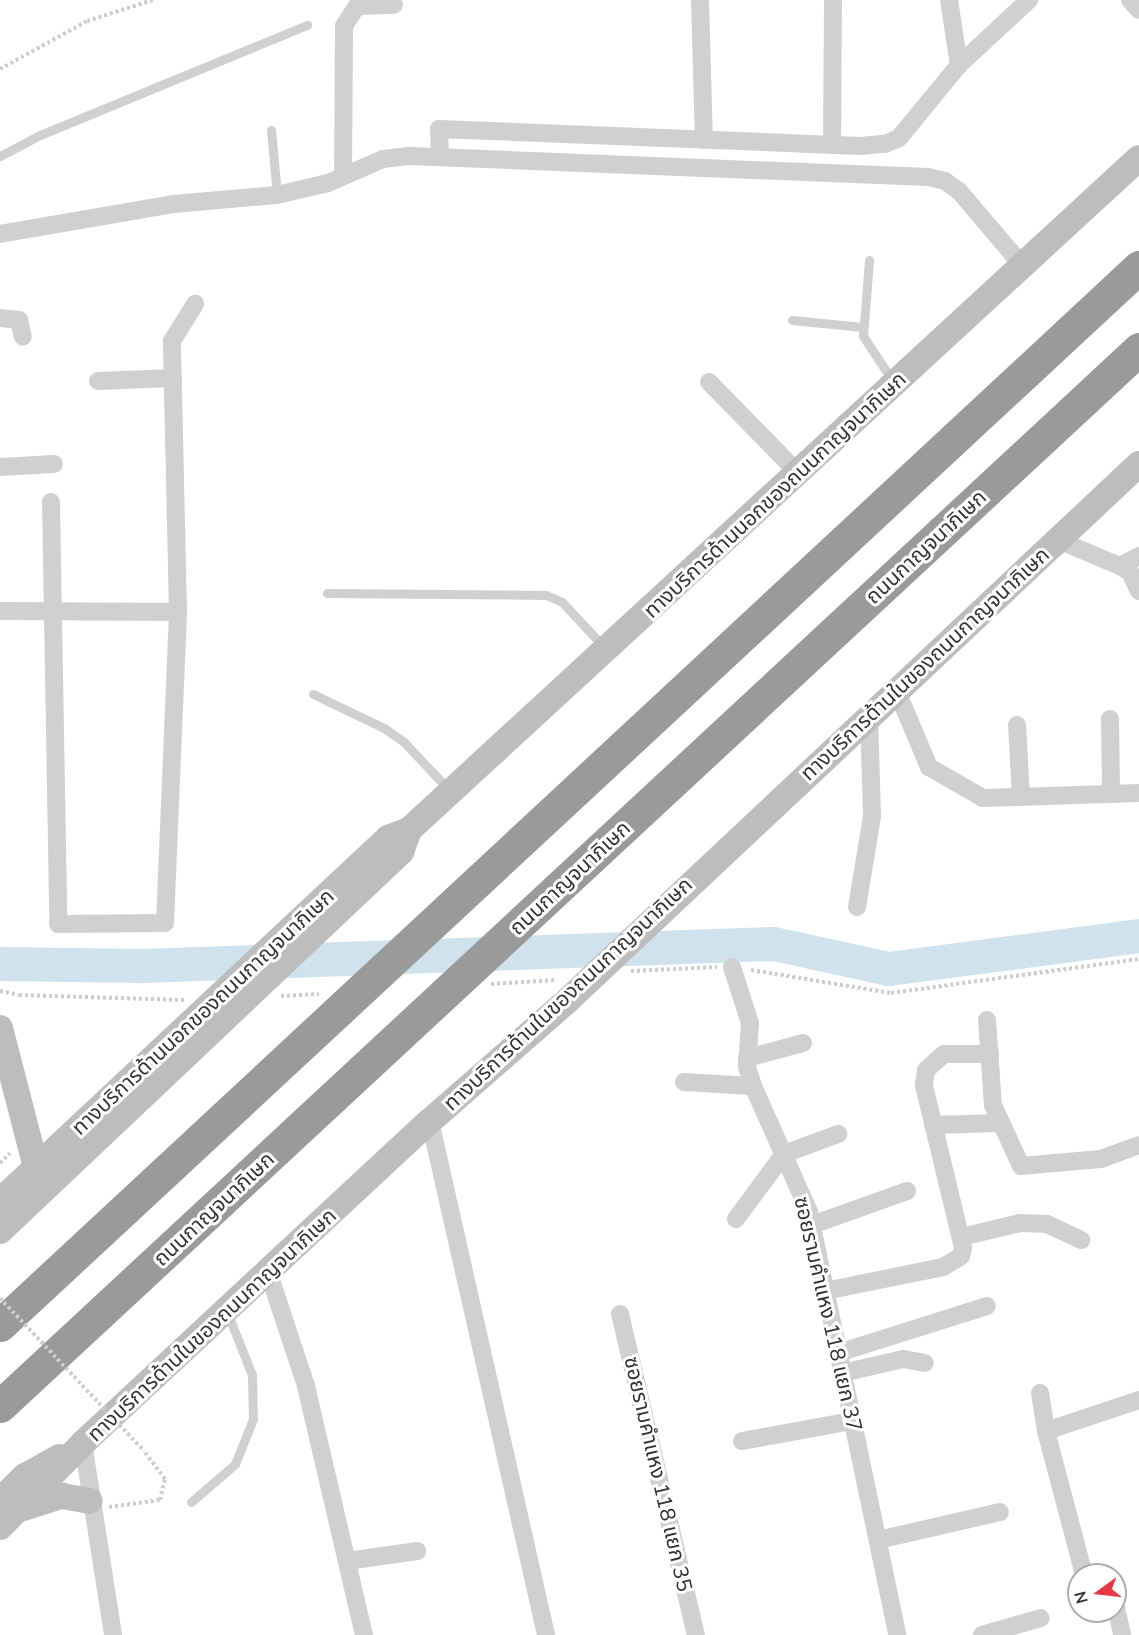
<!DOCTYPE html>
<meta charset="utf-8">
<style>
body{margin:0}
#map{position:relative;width:1139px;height:1635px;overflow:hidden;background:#fff;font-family:"Nunito Sans","Noto Sans Thai",sans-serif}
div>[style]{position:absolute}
.river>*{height:34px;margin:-17px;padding:0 17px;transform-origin:17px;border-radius:17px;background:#cfe2ee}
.path>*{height:4px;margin-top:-2px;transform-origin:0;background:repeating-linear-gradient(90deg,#cdcdcd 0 3px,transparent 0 6px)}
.lane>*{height:9px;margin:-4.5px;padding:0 4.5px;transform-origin:4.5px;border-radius:4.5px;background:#d0d0d0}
.street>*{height:18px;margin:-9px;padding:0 9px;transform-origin:9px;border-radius:9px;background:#d0d0d0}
.secondary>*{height:26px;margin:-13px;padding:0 13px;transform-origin:13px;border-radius:13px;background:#bdbdbd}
.highway>*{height:33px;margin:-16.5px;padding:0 16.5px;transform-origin:16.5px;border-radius:16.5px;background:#9a9a9a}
.path-bridge>*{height:4px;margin-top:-2px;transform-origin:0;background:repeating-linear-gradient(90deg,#cdcdcd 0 3px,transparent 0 6px)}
span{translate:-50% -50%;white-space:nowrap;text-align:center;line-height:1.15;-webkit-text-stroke:6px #fff;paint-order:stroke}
.street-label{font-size:21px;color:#333}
.north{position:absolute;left:1067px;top:1563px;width:60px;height:60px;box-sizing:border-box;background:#fff;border:2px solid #adadad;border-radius:50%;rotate:255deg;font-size:16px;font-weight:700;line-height:24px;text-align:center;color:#333}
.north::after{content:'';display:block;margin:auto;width:21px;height:27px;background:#e63946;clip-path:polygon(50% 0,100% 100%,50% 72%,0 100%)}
</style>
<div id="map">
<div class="river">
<i style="left:0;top:964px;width:143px;rotate:0.8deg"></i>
<i style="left:143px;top:966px;width:631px;rotate:-2deg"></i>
<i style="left:774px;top:944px;width:118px;rotate:12.3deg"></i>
<i style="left:889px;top:969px;width:252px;rotate:-7.5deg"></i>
</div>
<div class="path">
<i style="left:0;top:69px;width:99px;rotate:-28.9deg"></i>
<i style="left:87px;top:21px;width:69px;rotate:-17.7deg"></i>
<i style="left:751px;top:970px;width:142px;rotate:9.3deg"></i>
<i style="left:891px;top:993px;width:250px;rotate:-7.8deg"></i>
<i style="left:631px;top:971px;width:86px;rotate:-2.7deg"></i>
<i style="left:491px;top:984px;width:65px;rotate:-3.5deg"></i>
<i style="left:0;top:991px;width:19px;rotate:12deg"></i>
<i style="left:19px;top:995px;width:165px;rotate:1.7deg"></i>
<i style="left:281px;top:996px;width:38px;rotate:-3deg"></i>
<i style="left:0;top:1163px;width:14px;rotate:-45deg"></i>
<i style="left:109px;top:1507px;width:51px;rotate:-7.8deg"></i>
<i style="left:160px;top:1500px;width:22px;rotate:-77deg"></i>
<i style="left:165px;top:1479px;width:35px;rotate:-127deg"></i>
</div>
<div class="lane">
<i style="left:271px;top:130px;width:65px;rotate:84.7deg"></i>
<i style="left:0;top:156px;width:45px;rotate:-27.7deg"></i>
<i style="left:40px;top:135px;width:289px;rotate:-22.4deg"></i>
<i style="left:869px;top:260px;width:76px;rotate:94.5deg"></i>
<i style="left:863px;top:336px;width:56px;rotate:56.6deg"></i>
<i style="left:792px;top:320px;width:71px;rotate:5.6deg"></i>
<i style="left:327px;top:593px;width:219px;rotate:0.5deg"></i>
<i style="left:546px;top:595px;width:17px;rotate:24deg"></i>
<i style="left:562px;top:602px;width:62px;rotate:47deg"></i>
<i style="left:313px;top:694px;width:79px;rotate:25.6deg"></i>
<i style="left:384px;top:728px;width:24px;rotate:35deg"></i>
<i style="left:404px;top:742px;width:66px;rotate:46.8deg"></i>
<i style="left:191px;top:1502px;width:58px;rotate:-40.8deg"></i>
<i style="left:235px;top:1464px;width:48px;rotate:-68.2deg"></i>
<i style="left:253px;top:1419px;width:44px;rotate:-91.3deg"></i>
<i style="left:252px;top:1375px;width:68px;rotate:-111.6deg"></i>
</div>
<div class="street">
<i style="left:700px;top:0;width:140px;rotate:88.4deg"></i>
<i style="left:949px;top:0;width:66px;rotate:81.3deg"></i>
<i style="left:1130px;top:0;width:13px;rotate:48deg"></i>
<i style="left:832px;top:145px;width:145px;rotate:-89.6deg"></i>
<i style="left:440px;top:157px;width:28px;rotate:-92deg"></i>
<i style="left:439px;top:129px;width:421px;rotate:2.3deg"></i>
<i style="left:860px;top:146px;width:25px;rotate:-5deg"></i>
<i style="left:885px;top:144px;width:15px;rotate:-23deg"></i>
<i style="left:899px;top:138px;width:94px;rotate:-50.6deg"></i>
<i style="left:959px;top:65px;width:96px;rotate:-42.9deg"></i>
<i style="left:343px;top:175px;width:149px;rotate:-89.6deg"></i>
<i style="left:344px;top:26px;width:24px;rotate:-57deg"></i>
<i style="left:357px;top:6px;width:37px;rotate:-2deg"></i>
<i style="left:0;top:234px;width:177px;rotate:-9.8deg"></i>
<i style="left:174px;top:204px;width:103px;rotate:-5deg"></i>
<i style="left:277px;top:195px;width:52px;rotate:-13.2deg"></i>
<i style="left:328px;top:183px;width:60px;rotate:-23.6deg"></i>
<i style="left:383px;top:159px;width:26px;rotate:-7deg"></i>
<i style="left:409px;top:156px;width:519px;rotate:2.32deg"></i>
<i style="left:928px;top:177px;width:17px;rotate:13deg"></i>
<i style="left:945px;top:181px;width:17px;rotate:36deg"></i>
<i style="left:959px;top:191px;width:97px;rotate:49.6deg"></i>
<i style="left:0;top:318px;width:19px;rotate:6deg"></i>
<i style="left:19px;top:320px;width:17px;rotate:77deg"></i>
<i style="left:98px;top:381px;width:75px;rotate:-2.3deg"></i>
<i style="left:709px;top:382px;width:127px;rotate:45.6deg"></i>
<i style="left:0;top:467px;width:54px;rotate:-3.2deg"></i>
<i style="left:51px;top:502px;width:422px;rotate:89deg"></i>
<i style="left:58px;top:924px;width:107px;rotate:-0.5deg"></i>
<i style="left:165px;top:923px;width:311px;rotate:-87.6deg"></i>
<i style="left:178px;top:612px;width:271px;rotate:-91.3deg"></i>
<i style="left:172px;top:341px;width:44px;rotate:-58.1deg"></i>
<i style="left:1058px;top:540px;width:67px;rotate:22.8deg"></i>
<i style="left:1120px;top:566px;width:12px;rotate:31deg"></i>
<i style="left:1130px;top:572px;width:21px;rotate:65deg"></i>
<i style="left:1120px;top:566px;width:21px;rotate:-28deg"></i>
<i style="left:0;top:611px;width:178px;rotate:0.3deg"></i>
<i style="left:896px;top:689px;width:85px;rotate:67.1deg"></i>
<i style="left:929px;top:767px;width:62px;rotate:29.9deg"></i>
<i style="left:983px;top:798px;width:156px;rotate:-1.8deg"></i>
<i style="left:1110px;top:719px;width:75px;rotate:89.2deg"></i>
<i style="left:1017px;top:725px;width:72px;rotate:86.8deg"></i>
<i style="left:857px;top:907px;width:92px;rotate:-80.6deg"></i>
<i style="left:872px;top:816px;width:100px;rotate:-91.7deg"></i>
<i style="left:732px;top:967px;width:59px;rotate:72.2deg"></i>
<i style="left:750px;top:1023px;width:44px;rotate:93.9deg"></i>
<i style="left:747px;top:1067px;width:20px;rotate:72deg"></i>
<i style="left:753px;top:1086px;width:138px;rotate:66deg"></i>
<i style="left:809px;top:1212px;width:432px;rotate:78.2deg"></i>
<i style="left:987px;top:1020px;width:85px;rotate:86deg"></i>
<i style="left:993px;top:1105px;width:67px;rotate:65.3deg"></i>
<i style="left:1021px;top:1166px;width:80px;rotate:-5deg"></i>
<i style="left:1101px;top:1159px;width:40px;rotate:-20.2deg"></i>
<i style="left:747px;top:1058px;width:58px;rotate:-15deg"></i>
<i style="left:684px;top:1082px;width:69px;rotate:3.3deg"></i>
<i style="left:430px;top:1121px;width:527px;rotate:77.28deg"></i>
<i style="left:933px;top:1125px;width:65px;rotate:-1.8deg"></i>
<i style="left:736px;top:1219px;width:81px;rotate:-53.6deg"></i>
<i style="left:784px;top:1154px;width:58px;rotate:-20.3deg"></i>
<i style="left:812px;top:1225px;width:101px;rotate:-19.7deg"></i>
<i style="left:961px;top:1237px;width:61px;rotate:-13.3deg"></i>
<i style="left:1020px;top:1223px;width:27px;rotate:2deg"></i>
<i style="left:1047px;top:1224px;width:38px;rotate:25deg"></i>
<i style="left:269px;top:1274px;width:118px;rotate:71.7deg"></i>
<i style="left:306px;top:1386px;width:256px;rotate:76.9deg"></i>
<i style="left:825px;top:1291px;width:120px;rotate:-11.5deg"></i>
<i style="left:943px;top:1267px;width:21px;rotate:-31deg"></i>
<i style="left:961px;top:1256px;width:8px;rotate:-76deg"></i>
<i style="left:963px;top:1248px;width:168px;rotate:-103.5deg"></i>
<i style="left:924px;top:1085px;width:15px;rotate:-82deg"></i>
<i style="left:926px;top:1070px;width:24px;rotate:-42deg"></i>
<i style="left:944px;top:1054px;width:46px"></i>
<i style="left:620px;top:1314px;width:330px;rotate:76.7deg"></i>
<i style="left:838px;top:1353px;width:156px;rotate:-17.5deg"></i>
<i style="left:842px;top:1373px;width:63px;rotate:-12.9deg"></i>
<i style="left:903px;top:1359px;width:22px;rotate:10deg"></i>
<i style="left:1040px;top:1393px;width:38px;rotate:81deg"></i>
<i style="left:1046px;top:1431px;width:149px;rotate:75.2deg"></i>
<i style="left:1046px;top:1431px;width:98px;rotate:-18.4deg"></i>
<i style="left:742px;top:1441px;width:112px;rotate:-10.3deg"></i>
<i style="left:83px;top:1443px;width:194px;rotate:81.1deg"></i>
<i style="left:878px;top:1540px;width:125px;rotate:-12.9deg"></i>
<i style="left:347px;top:1561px;width:71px;rotate:-8.1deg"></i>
<i style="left:1116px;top:1608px;width:28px;rotate:77deg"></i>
<i style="left:982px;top:1635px;width:61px;rotate:-16.1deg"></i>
</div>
<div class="secondary">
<i style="left:0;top:1028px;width:144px;rotate:75.5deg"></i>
<i style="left:0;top:1201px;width:531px;rotate:-43.09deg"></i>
<i style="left:388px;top:838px;width:22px;rotate:-21deg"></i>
<i style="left:409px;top:830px;width:992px;rotate:-42.63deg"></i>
<i style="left:0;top:1231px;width:552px;rotate:-43.38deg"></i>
<i style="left:401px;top:852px;width:23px;rotate:-70deg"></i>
<i style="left:0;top:1500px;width:35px;rotate:-44deg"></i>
<i style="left:25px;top:1476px;width:39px;rotate:-29deg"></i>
<i style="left:24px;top:1508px;width:40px;rotate:-18deg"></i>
<i style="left:62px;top:1496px;width:28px;rotate:10deg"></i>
<i style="left:0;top:1527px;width:118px;rotate:-45.3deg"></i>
<i style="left:83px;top:1443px;width:473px;rotate:-42.9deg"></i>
<i style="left:430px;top:1121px;width:184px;rotate:-41.2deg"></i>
<i style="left:568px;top:1000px;width:783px;rotate:-43.19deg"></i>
</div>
<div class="highway">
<i style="left:0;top:1325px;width:1555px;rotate:-42.89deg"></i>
<i style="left:0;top:1406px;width:1554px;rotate:-42.86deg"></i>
</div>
<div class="path-bridge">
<i style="left:0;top:1298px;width:210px;rotate:46.7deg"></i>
</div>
<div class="street-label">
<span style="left:775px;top:495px;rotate:-43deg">ทางบริการด้านนอกของถนนกาญจนาภิเษก</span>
<span style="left:926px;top:547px;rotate:-43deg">ถนนกาญจนาภิเษก</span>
<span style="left:925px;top:664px;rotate:-43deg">ทางบริการด้านในของถนนกาญจนาภิเษก</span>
<span style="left:570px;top:878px;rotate:-43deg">ถนนกาญจนาภิเษก</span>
<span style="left:568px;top:994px;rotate:-43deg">ทางบริการด้านในของถนนกาญจนาภิเษก</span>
<span style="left:203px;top:1012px;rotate:-43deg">ทางบริการด้านนอกของถนนกาญจนาภิเษก</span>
<span style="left:214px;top:1209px;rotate:-43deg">ถนนกาญจนาภิเษก</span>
<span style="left:828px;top:1314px;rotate:77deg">ซอยรามคำแหง 118 แยก 37</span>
<span style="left:212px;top:1325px;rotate:-43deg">ทางบริการด้านในของถนนกาญจนาภิเษก</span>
<span style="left:658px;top:1474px;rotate:77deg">ซอยรามคำแหง 118 แยก 35</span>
</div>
<div class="north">N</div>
</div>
